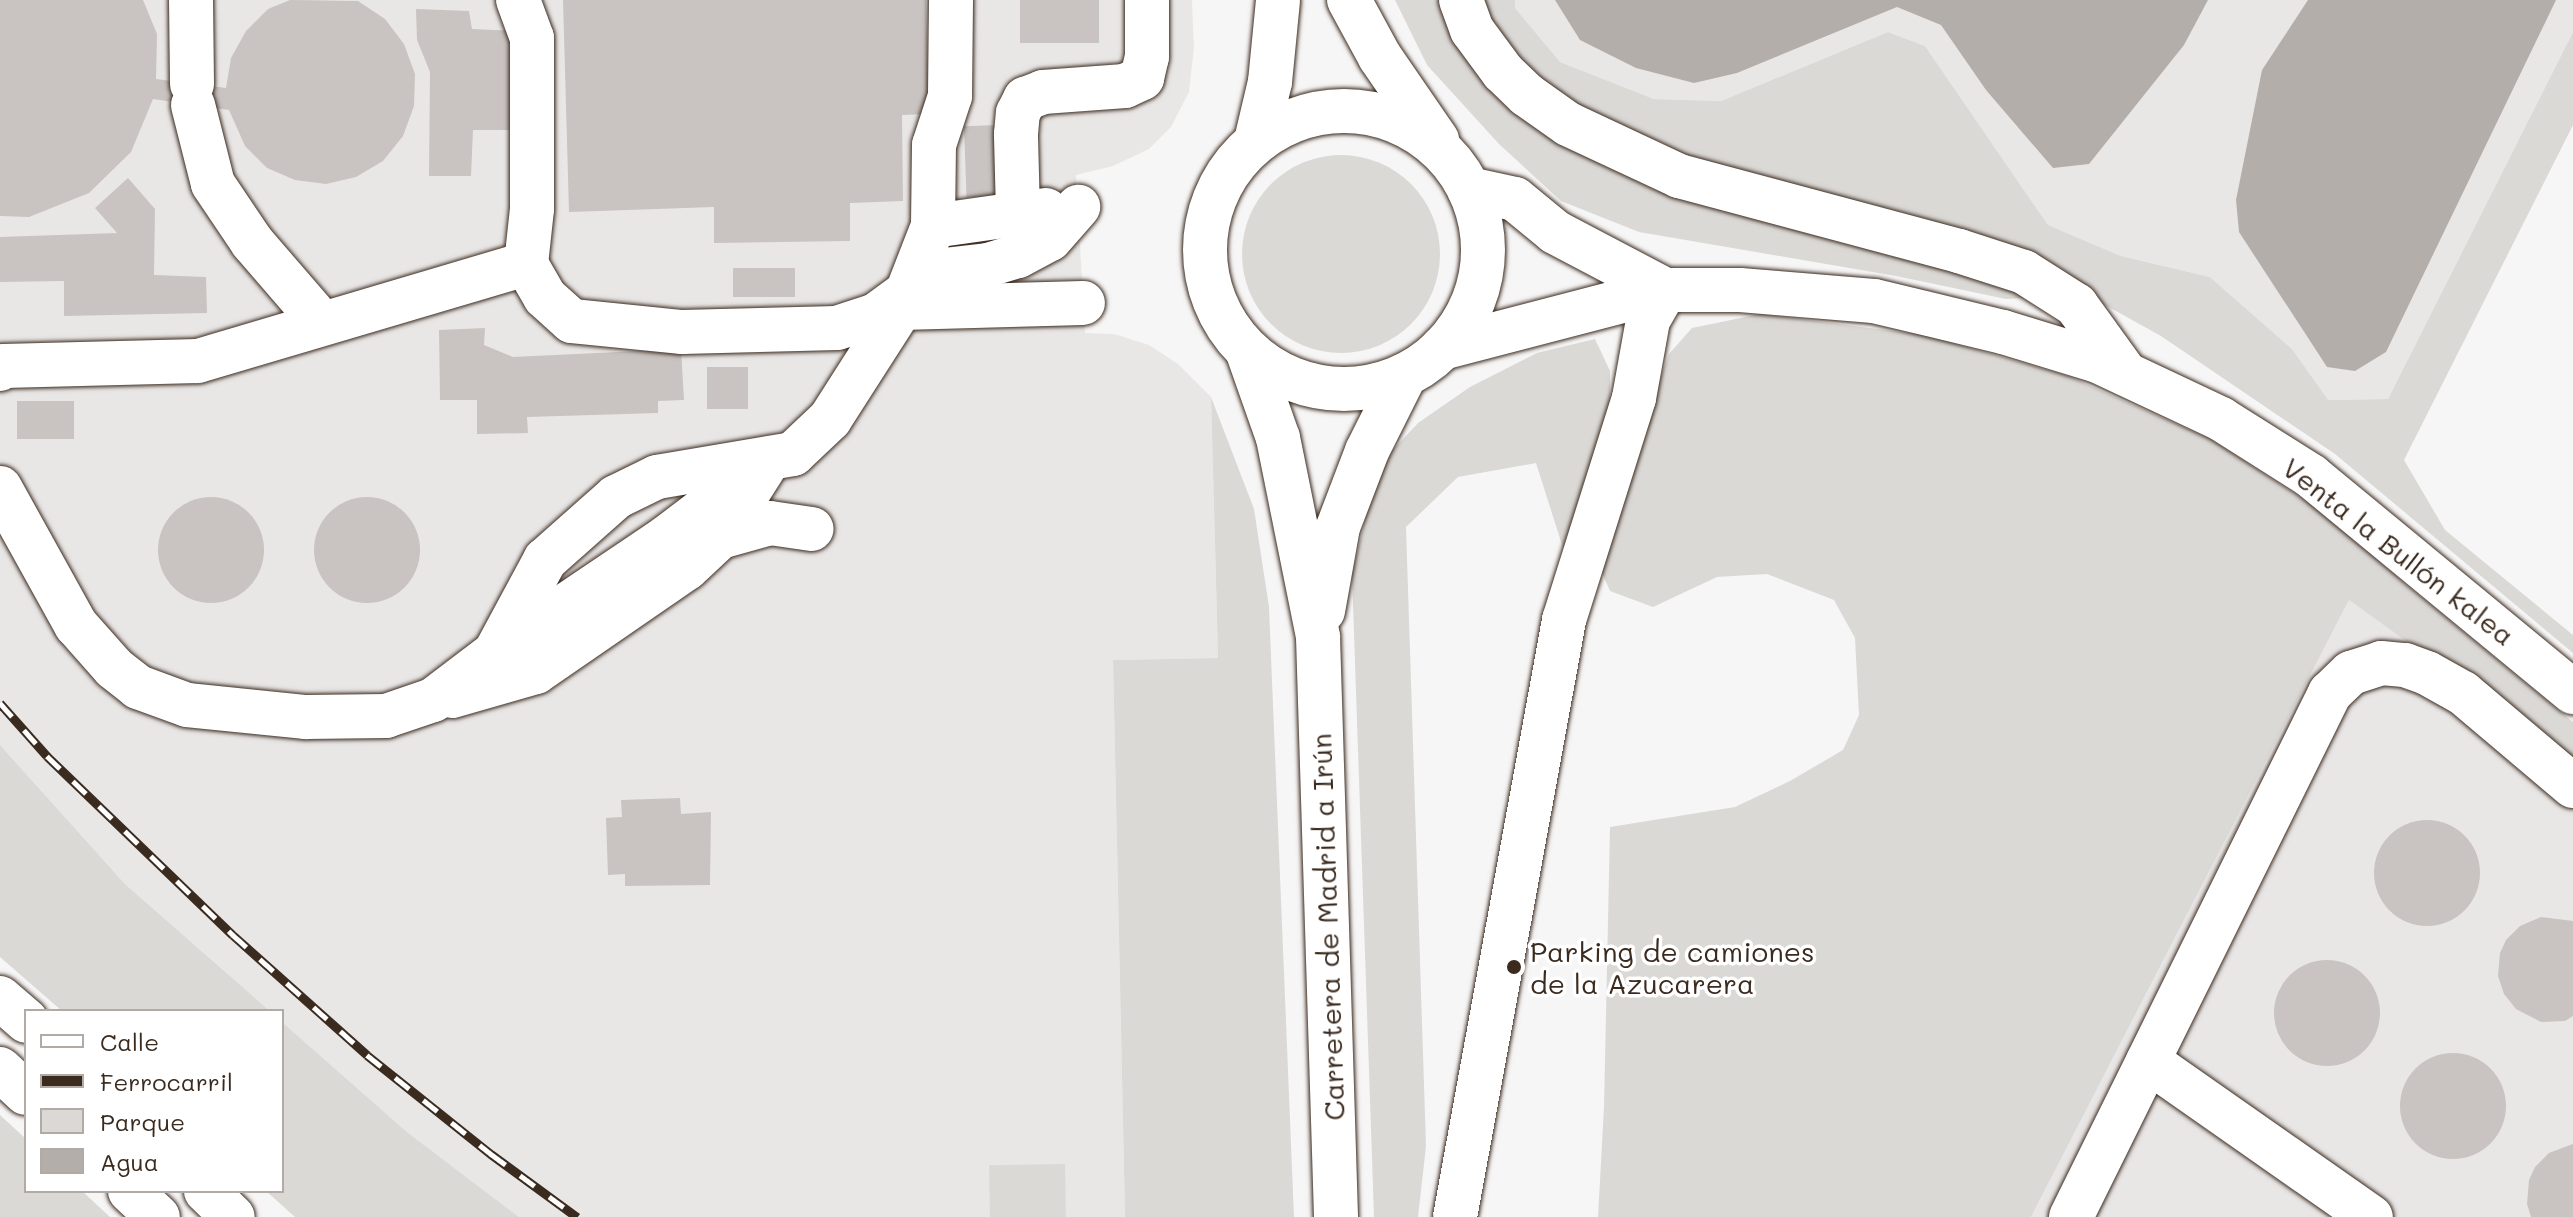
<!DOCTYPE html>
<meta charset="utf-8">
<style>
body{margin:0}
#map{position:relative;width:2573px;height:1217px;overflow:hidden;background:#f7f6f6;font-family:Mali,sans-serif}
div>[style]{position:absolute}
.built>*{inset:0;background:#e9e7e6}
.green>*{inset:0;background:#dbd9d6;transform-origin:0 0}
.round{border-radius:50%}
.water>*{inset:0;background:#b4aeaa}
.building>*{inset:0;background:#c9c3c1;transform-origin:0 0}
.roads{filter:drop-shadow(0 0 2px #3b2a1e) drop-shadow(0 0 2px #3b2a1e)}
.minor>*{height:44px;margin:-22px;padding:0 22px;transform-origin:22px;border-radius:22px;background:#fff}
.highway>*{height:44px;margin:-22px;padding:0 22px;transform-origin:22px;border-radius:22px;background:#fff}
.highway>.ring{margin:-22px;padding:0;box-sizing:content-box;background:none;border:44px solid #fff;border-radius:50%}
.rail>*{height:9px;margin-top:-4.5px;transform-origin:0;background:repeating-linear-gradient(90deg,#fff 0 18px,#3b2a1e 0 36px);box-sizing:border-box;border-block:2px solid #3b2a1e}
.dots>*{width:22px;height:22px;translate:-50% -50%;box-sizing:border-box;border:4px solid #fff;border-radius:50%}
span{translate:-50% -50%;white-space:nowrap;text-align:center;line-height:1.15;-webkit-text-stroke:7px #fff;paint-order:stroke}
.street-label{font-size:28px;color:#3b2a1e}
.poi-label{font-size:28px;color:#3b2a1e}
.left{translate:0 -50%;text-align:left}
.legend{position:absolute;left:24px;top:1009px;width:260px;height:184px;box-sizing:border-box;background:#fff;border:2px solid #b1aaa5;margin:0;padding:10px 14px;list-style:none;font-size:24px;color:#3b2a1e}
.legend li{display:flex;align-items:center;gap:16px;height:40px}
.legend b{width:40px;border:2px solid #b1aaa5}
</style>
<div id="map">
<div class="built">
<i style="clip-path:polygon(0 0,1192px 0,1194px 47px,1189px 92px,1171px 127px,1149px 149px,1113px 166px,1076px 175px,1085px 333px,1114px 334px,1149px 345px,1178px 364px,1211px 397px,1218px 658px,1113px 660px,1125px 1217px,519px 1217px,407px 1132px,282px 1022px,282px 1011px,270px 1011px,125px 884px,0 745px)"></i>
<i style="clip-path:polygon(1515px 0,2573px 0,2573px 32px,2388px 399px,2327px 400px,2292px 349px,2210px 277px,2121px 256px,2048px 225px,1925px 46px,1888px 32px,1721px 101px,1654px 99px,1560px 62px,1515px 8px)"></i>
<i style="clip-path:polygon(2349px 600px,2573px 762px,2573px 1217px,2031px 1217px)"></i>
</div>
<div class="green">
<i style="clip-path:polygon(1395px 0,1443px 0,1515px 100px,2045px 297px,2006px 299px,1896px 276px,1639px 232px,1561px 201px,1499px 144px,1427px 65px)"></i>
<i style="clip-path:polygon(1472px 0,1515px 0,1515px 8px,1560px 62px,1654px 99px,1721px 101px,1888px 32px,1925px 46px,2048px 225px,2121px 256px,2210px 277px,2292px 349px,2328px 400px,2388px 399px,2573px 32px,2573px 125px,2404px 460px,2445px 530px,2573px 635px,2573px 653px,2335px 454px,2161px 336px,2024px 260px,1683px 166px,1527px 84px)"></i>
<i class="round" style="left:1242px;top:155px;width:198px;height:198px"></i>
<i style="clip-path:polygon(1760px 314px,1924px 335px,2068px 376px,2212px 440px,2332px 518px,2404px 583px,2573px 722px,2573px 762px,2349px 600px,2031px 1217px,1598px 1217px,1604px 1107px,1610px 827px,1735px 807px,1790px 781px,1843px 750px,1859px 715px,1855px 638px,1834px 600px,1767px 574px,1717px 577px,1653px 607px,1610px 591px,1596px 559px,1669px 354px,1692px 328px)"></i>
<i style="clip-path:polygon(1595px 339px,1610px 371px,1610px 420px,1587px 505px,1563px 548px,1536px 463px,1458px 477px,1406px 527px,1426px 1146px,1418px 1217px,1374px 1217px,1352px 575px,1371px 496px,1390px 453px,1418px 423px,1470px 387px,1537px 353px)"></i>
<i style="clip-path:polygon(1211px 397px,1254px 509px,1269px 607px,1294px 1217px,1125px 1217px,1113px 660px,1218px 658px)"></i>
<i style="clip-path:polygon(0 745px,125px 884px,270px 1011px,62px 1011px,0 957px)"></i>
<i style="clip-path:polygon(282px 1022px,407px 1132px,519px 1217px,295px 1217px,266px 1191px,282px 1191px)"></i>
<i style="clip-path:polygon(0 1115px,26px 1139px,26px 1191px,82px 1191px,110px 1217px,0 1217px)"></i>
<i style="left:1065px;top:1164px;width:53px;height:76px;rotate:89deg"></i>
</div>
<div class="water">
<i style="clip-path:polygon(1555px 0,2208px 0,2184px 45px,2089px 164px,2053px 168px,1986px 90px,1941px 25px,1897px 7px,1737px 73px,1694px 83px,1636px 68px,1580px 40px)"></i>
<i style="clip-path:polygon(2308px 0,2556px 0,2386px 352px,2355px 371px,2327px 367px,2239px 232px,2236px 200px,2262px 70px)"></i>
</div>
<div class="building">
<i style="clip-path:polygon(0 0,143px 0,157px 34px,156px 79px,226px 88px,231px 58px,246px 31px,268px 9px,290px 0,358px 1px,385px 19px,404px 44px,415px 74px,414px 106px,403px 136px,383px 161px,356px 177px,326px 184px,295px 180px,267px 168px,245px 146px,229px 110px,153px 99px,131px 152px,89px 193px,29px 217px,0 216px)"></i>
<i style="clip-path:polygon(563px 0,926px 0,929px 114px,902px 115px,903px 201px,850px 203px,850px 241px,714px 243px,714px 207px,569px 212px)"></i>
<i style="left:1020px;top:0;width:79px;height:43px"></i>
<i style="clip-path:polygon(416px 9px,469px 11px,472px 29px,513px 31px,516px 130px,473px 130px,471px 176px,429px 176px,430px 72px,417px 40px)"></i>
<i style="left:998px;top:125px;width:71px;height:34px;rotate:88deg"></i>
<i style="clip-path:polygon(128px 178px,155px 209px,154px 275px,206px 277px,207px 313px,64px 316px,64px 281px,0 282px,0 237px,117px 233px,95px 208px)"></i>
<i style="left:795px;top:268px;width:29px;height:62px;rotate:90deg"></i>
<i style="clip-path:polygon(485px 328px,484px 345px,513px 357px,681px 349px,684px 400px,658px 401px,658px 413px,527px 417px,528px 433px,477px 434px,477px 400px,440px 400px,439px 330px)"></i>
<i style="left:707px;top:367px;width:41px;height:42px"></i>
<i style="left:17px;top:401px;width:57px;height:38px"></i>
<i class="round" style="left:314px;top:497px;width:106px;height:106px"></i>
<i class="round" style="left:158px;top:497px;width:106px;height:106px"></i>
<i style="clip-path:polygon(680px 798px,681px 814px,711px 812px,710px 885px,625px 886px,625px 874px,608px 875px,606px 818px,622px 817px,621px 800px)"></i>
<i class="round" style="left:2374px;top:820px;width:106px;height:106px"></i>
<i style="clip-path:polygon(2541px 917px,2573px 921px,2573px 1016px,2565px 1021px,2541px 1022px,2516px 1009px,2504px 994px,2498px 976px,2500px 953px,2506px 940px,2520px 926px)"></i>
<i class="round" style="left:2274px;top:960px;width:106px;height:106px"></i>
<i class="round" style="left:2400px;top:1053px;width:106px;height:106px"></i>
<i style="clip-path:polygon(2573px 1144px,2573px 1217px,2531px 1217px,2527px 1204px,2529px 1180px,2535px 1167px,2549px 1153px)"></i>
</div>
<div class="roads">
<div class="minor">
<i style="left:191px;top:0;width:84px;rotate:89.3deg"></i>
<i style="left:518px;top:0;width:40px;rotate:69.8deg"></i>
<i style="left:532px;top:38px;width:171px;rotate:90deg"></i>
<i style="left:532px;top:209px;width:55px;rotate:96.2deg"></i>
<i style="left:526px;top:264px;width:38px;rotate:60deg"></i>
<i style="left:545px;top:297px;width:36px;rotate:42deg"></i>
<i style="left:572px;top:321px;width:111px;rotate:5.7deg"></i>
<i style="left:682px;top:332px;width:155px;rotate:-1.5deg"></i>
<i style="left:837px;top:328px;width:41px;rotate:-18.4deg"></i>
<i style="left:876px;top:315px;width:42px;rotate:-36.3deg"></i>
<i style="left:1461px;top:0;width:32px;rotate:70deg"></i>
<i style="left:1472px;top:30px;width:52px;rotate:53.6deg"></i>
<i style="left:1503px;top:72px;width:33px;rotate:44deg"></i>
<i style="left:1527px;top:95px;width:50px;rotate:35.3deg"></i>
<i style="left:1568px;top:124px;width:123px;rotate:25.1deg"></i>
<i style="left:1679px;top:176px;width:290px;rotate:15deg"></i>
<i style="left:1959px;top:251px;width:68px;rotate:17.9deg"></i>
<i style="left:2024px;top:272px;width:62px;rotate:32.4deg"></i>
<i style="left:2076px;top:305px;width:85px;rotate:54.1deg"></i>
<i style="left:193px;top:105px;width:81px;rotate:75.8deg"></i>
<i style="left:213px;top:184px;width:70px;rotate:56.1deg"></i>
<i style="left:252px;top:242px;width:107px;rotate:49.2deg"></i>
<i style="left:1469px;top:189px;width:47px;rotate:12.3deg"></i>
<i style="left:1515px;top:199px;width:52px;rotate:39.5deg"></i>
<i style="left:1555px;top:232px;width:124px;rotate:27.8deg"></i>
<i style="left:1018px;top:213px;width:79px;rotate:-91.5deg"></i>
<i style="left:1016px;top:134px;width:21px;rotate:-85deg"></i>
<i style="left:1018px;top:113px;width:16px;rotate:-63deg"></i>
<i style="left:1025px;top:99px;width:19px;rotate:-21deg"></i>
<i style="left:1043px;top:92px;width:82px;rotate:-4.2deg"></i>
<i style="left:1125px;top:86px;width:19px;rotate:-25deg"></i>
<i style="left:1142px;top:78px;width:22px;rotate:-77deg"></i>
<i style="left:1147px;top:57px;width:57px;rotate:-90deg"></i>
<i style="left:933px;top:226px;width:114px;rotate:-8.1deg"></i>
<i style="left:917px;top:273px;width:71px;rotate:-6.4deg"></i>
<i style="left:988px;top:265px;width:31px;rotate:-17deg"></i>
<i style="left:1018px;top:256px;width:36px;rotate:-28deg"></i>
<i style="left:1050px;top:239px;width:43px;rotate:-48.8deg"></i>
<i style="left:901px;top:308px;width:182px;rotate:-1.6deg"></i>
<i style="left:1442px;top:348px;width:230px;rotate:-14.6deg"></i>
<i style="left:1665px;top:290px;width:75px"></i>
<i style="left:1740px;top:290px;width:134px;rotate:4.7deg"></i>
<i style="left:1874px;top:301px;width:133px;rotate:13.5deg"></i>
<i style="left:2003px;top:332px;width:99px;rotate:17deg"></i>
<i style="left:2098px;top:361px;width:136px;rotate:25.2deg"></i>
<i style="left:2221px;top:419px;width:107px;rotate:32.3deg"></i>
<i style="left:2311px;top:476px;width:340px;rotate:39.5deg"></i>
<i style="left:0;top:369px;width:4px;rotate:-45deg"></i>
<i style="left:3px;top:366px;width:195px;rotate:-1.5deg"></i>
<i style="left:198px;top:361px;width:342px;rotate:-16.5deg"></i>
<i style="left:0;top:488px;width:157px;rotate:61deg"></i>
<i style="left:76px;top:625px;width:57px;rotate:48.5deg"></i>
<i style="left:114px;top:668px;width:31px;rotate:38deg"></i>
<i style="left:138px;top:687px;width:52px;rotate:20.2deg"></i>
<i style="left:187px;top:705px;width:120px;rotate:5.8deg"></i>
<i style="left:306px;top:717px;width:80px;rotate:-0.7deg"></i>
<i style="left:386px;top:716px;width:50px;rotate:-18.8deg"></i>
<i style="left:433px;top:700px;width:78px;rotate:-37.2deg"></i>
<i style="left:495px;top:653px;width:106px;rotate:-61.7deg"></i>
<i style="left:545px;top:560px;width:95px;rotate:-41.6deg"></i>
<i style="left:616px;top:497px;width:46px;rotate:-26deg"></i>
<i style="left:657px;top:477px;width:138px;rotate:-9.6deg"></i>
<i style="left:793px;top:454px;width:51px;rotate:-43.4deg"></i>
<i style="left:830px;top:419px;width:132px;rotate:-57.4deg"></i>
<i style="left:901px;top:308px;width:88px;rotate:-68.7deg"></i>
<i style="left:933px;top:226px;width:81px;rotate:-89.3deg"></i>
<i style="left:934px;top:145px;width:52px;rotate:-71.9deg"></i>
<i style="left:950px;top:96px;width:96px;rotate:-89.4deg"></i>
<i style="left:720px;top:537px;width:52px;rotate:-15.6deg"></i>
<i style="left:770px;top:523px;width:42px;rotate:8.1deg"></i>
<i style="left:501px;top:649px;width:200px;rotate:-34deg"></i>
<i style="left:667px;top:537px;width:99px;rotate:-37.2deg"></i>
<i style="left:452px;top:696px;width:87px;rotate:-15.9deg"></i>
<i style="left:536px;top:672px;width:183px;rotate:-34.6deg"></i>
<i style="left:687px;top:568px;width:45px;rotate:-43.2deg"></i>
<i style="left:720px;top:537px;width:93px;rotate:-57.7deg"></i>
<i style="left:0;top:998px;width:35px;rotate:41deg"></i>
<i style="left:2148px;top:1061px;width:272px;rotate:35deg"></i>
<i style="left:0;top:1069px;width:35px;rotate:43deg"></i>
<i style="left:130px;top:1191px;width:38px;rotate:43deg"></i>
<i style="left:206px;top:1191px;width:37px;rotate:44deg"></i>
<i style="left:1455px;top:1217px;width:607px;rotate:-79.65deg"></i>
<i style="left:1564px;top:620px;width:233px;rotate:-72.5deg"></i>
<i style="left:1634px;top:398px;width:79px;rotate:-79.8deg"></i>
<i style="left:1648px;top:320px;width:34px;rotate:-60deg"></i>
<i style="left:2071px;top:1217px;width:585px;rotate:-63.7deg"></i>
<i style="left:2330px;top:693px;width:29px;rotate:-44deg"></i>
<i style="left:2351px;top:673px;width:32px;rotate:-18deg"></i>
<i style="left:2381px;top:663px;width:24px;rotate:5deg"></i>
<i style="left:2405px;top:665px;width:23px;rotate:20deg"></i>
<i style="left:2427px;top:673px;width:41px;rotate:29.1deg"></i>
<i style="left:2463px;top:693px;width:144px;rotate:40.2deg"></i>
</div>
<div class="highway">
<i style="left:1349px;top:0;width:65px;rotate:61.5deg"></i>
<i style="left:1380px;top:57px;width:101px;rotate:55.5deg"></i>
<i class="ring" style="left:1205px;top:111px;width:234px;height:234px"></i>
<i style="left:1256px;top:141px;width:61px;rotate:-76.7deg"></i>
<i style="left:1270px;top:82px;width:82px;rotate:-84.4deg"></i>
<i style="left:1247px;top:350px;width:93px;rotate:70.6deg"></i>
<i style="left:1278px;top:438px;width:203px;rotate:78.6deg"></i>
<i style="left:1318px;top:637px;width:580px;rotate:88.22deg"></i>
<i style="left:1323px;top:611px;width:85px;rotate:-79.9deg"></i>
<i style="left:1338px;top:527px;width:81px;rotate:-69.1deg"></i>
<i style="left:1367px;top:451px;width:85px;rotate:-63.4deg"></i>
</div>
</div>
<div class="rail">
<i style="left:0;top:703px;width:71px;rotate:48.4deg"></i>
<i style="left:47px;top:756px;width:258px;rotate:43.9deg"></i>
<i style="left:233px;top:935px;width:180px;rotate:41.8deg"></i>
<i style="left:367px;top:1055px;width:159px;rotate:38.6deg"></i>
<i style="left:491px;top:1154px;width:107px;rotate:36.2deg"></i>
</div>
<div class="dots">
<i style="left:1514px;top:967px;background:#3b2a1e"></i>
</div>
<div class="street-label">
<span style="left:2399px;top:551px;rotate:38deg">Venta la Bullón kalea</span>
<span style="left:1327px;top:927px;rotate:-92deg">Carretera de Madrid a Irún</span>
</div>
<div class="poi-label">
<span class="left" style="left:1530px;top:967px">Parking de camiones<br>de la Azucarera</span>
</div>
<ul class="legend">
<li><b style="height:10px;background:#fff"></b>Calle</li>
<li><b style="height:10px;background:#3b2a1e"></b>Ferrocarril</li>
<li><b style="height:22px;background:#dbd9d6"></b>Parque</li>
<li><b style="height:22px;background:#b4aeaa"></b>Agua</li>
</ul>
</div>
